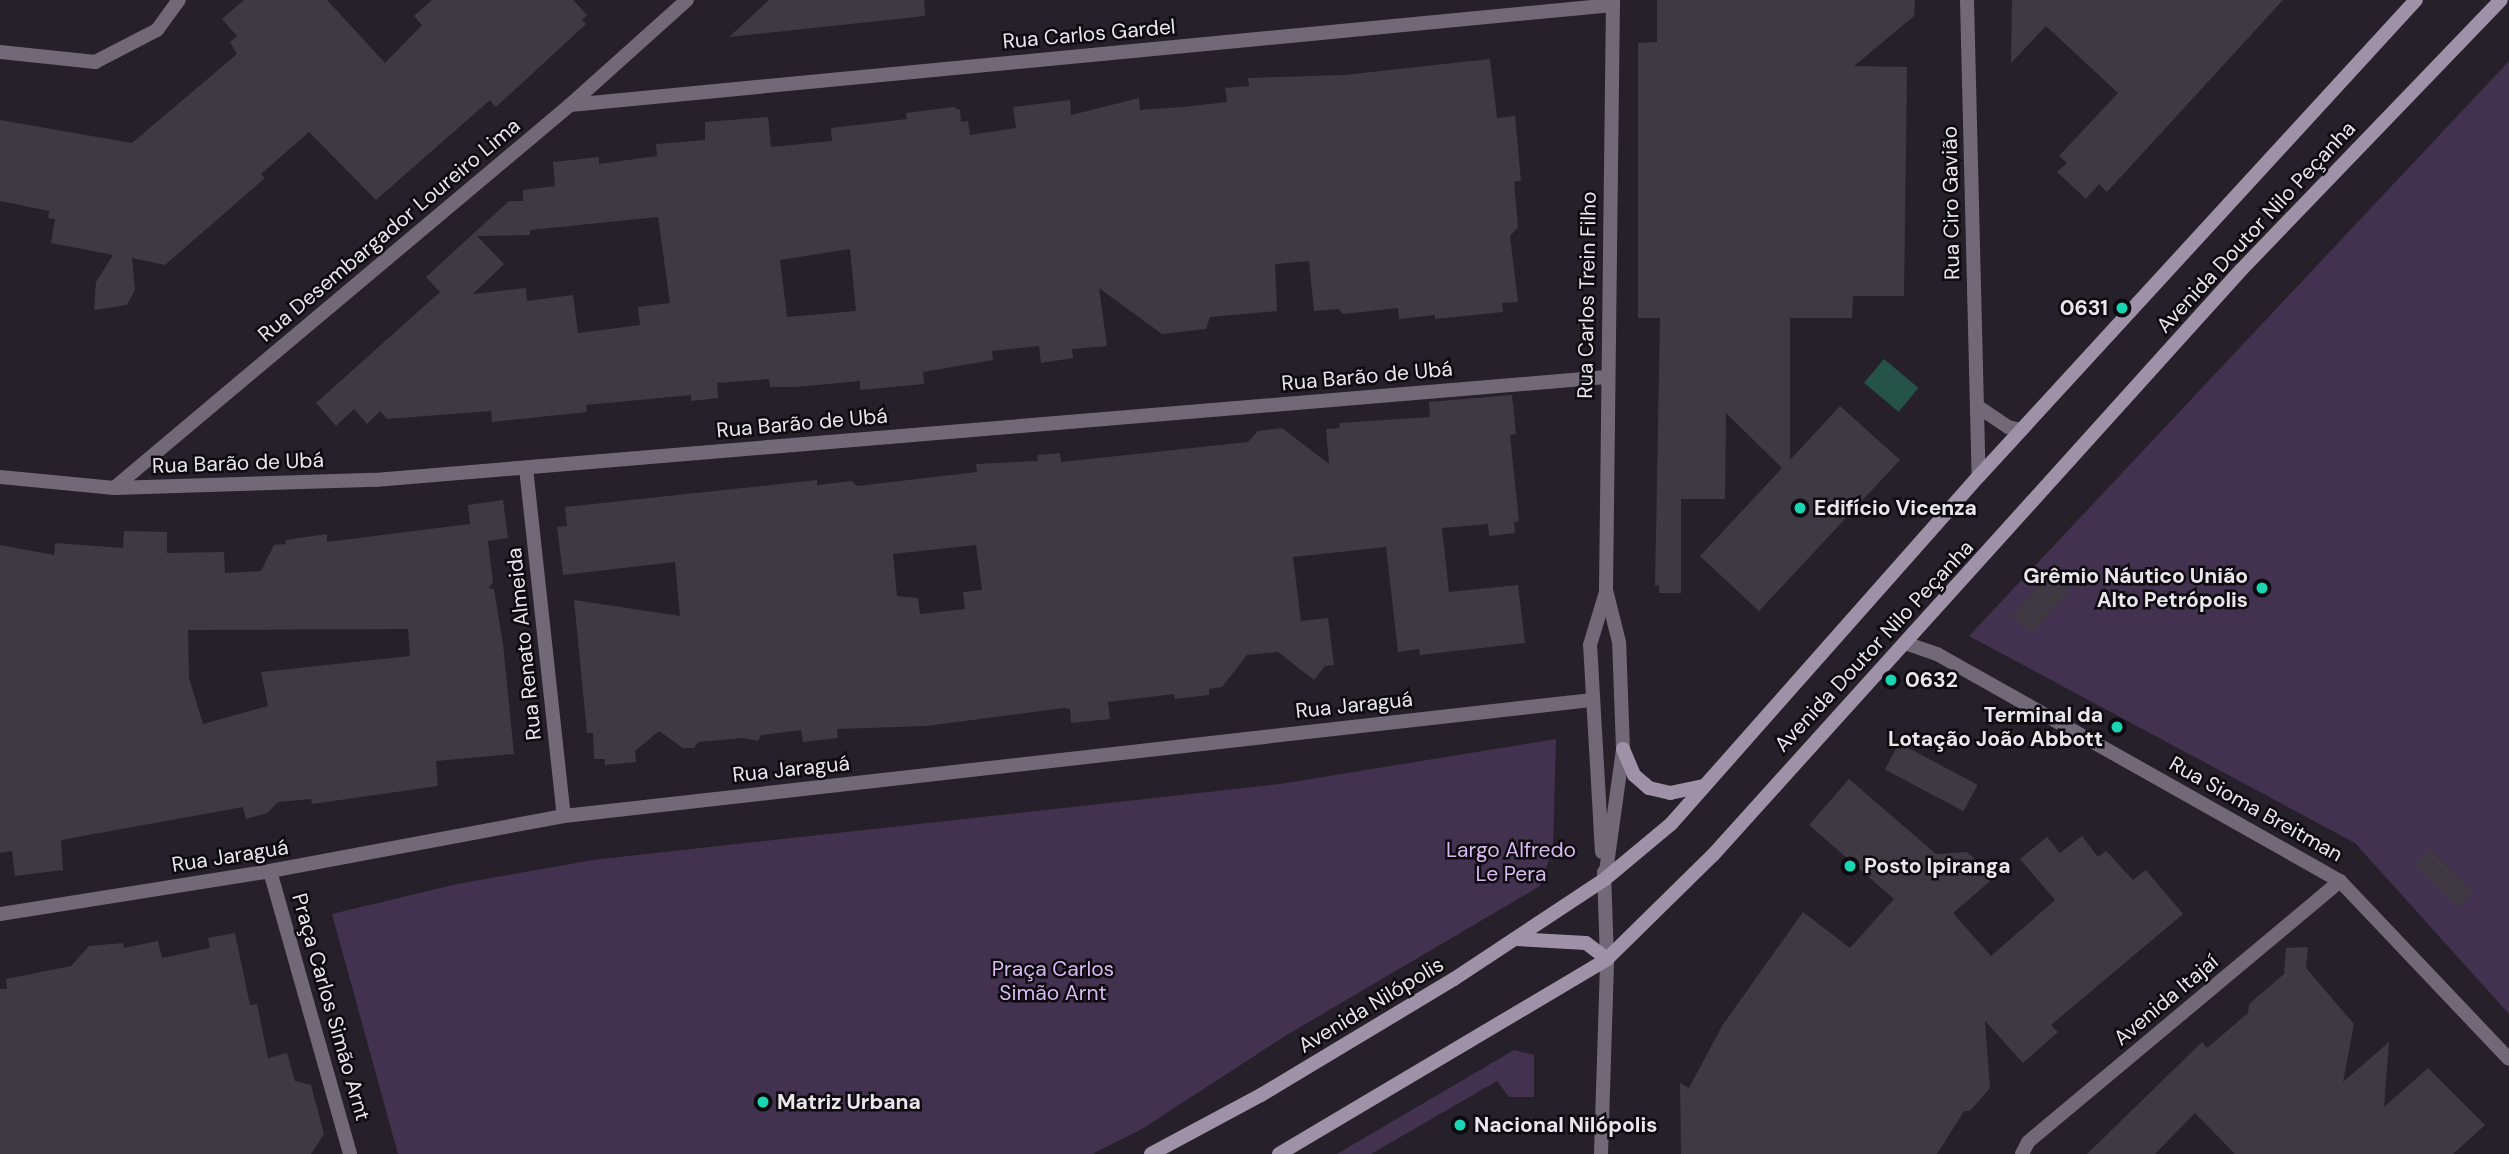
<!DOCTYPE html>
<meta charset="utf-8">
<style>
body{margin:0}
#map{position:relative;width:2509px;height:1154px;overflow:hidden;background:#26202a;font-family:"DM Sans",sans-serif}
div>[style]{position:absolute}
.green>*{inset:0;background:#43324f}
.water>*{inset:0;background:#265347;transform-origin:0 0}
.building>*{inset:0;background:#3f3944;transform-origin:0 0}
.minor>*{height:14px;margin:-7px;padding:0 7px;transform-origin:7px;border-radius:7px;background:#716977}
.tertiary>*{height:14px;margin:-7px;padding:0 7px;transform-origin:7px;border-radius:7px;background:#716977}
.secondary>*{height:14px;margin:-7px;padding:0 7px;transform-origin:7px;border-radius:7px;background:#9e91a8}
.dots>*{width:19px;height:19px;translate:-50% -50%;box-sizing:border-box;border:4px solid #0d0b0f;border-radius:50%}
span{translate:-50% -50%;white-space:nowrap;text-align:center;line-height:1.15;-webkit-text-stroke:5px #0d0b0f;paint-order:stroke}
.street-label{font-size:21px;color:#e9e6ec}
.poi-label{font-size:21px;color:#e9e6ec;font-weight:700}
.right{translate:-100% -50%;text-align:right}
.left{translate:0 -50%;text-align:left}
.park-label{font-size:21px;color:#d8b9f1}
</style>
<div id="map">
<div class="green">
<i style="clip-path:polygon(2509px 61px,2509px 1014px,2355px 843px,1969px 636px)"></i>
<i style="clip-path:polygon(1556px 739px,1553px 847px,1540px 886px,1285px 1036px,1142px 1129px,1092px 1154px,398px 1154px,332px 914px,457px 884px,593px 860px,1280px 784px)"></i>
<i style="clip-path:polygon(1514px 1050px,1534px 1055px,1534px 1097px,1509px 1097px,1497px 1081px,1371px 1154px,1337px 1154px)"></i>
</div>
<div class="water">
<i style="left:1884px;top:359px;width:45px;height:31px;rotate:40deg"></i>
</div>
<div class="building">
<i style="clip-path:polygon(244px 0,327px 0,385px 63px,422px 25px,414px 16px,432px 0,573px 0,587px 15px,582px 20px,586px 24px,496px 107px,490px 100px,376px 200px,309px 132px,261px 174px,265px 178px,165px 265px,132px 258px,135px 290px,127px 305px,94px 310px,96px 282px,113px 255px,51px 243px,55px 219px,48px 218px,49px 211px,0 201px,0 120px,132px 143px,237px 54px,230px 42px,237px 36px,222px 19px)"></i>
<i style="clip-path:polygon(769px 0,924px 0,925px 16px,729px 37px)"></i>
<i style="clip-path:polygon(1657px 0,1915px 0,1914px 16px,1854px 66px,1907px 67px,1904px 296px,1853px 296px,1852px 318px,1790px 318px,1790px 460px,1840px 406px,1900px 460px,1759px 611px,1700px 556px,1782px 468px,1726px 413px,1725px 499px,1681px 499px,1681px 593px,1659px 593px,1659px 585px,1655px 586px,1660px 318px,1638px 318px,1638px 43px,1657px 42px)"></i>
<i style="clip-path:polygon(2012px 0,2283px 0,2107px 192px,2099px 184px,2086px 199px,2057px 172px,2067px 163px,2059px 156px,2118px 93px,2046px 26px,2011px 63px)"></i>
<i style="clip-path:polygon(evenodd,1490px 59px,1497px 118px,1515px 116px,1521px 181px,1514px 182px,1518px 227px,1510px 236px,1518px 302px,1502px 303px,1503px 312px,1435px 319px,1435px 315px,1399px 319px,1398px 308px,1343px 314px,1339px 309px,1314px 311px,1309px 261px,1275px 264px,1277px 311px,1210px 317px,1206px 329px,1162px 334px,1099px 288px,1107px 346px,1072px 349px,1073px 358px,1041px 363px,1039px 346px,992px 351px,993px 360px,923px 372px,924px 384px,860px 390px,860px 381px,795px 387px,770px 387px,769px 379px,717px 383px,718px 398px,691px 401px,691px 395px,586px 405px,587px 412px,492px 422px,491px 411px,387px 419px,380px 411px,367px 424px,354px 409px,336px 426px,316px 403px,440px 292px,426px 277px,509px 201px,523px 201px,523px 190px,555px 186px,553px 162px,599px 157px,599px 164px,657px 156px,656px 144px,705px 140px,705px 122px,768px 117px,771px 147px,832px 141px,831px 128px,907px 119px,906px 113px,953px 107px,960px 110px,961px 122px,968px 121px,970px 135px,1016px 128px,1013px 107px,1070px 100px,1071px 115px,1139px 98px,1140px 110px,1182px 107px,1227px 102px,1225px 88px,1249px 86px,1248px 78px,1344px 75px,1490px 59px,658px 217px,670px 303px,638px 307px,640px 325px,578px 333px,573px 295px,527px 301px,526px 288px,473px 294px,504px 264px,477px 236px,530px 235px,530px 230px,658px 217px,1490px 59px,850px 249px,856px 311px,787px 317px,780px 260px,850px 249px)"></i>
<i style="clip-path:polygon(evenodd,1512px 395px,1516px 434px,1510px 435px,1519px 521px,1514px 522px,1515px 533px,1489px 536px,1488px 524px,1442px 528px,1449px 592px,1518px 585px,1525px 643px,1420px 655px,1419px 649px,1398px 652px,1386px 547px,1293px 557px,1301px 621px,1328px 618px,1334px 665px,1325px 666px,1314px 680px,1278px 652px,1247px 655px,1222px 687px,1209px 689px,1209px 695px,1175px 699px,1174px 694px,1108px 702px,1110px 719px,1071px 723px,1070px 709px,1064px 708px,926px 726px,837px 729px,838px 738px,803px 742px,801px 730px,761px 735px,758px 741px,743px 738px,698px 742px,694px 748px,683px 748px,659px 731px,635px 751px,636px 762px,605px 765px,605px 759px,594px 759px,593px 733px,587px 733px,574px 600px,680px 616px,675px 562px,563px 575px,557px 527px,567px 526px,565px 507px,817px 480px,817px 485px,852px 481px,857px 486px,977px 472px,976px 464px,1038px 461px,1037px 455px,1060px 453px,1061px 462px,1248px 442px,1258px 431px,1282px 428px,1329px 464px,1326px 429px,1340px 428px,1339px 423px,1430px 417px,1429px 402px,1512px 395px,976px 545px,982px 590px,963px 592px,965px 609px,920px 614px,918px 598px,897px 596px,893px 554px,976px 545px)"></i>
<i style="clip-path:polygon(evenodd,503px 500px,508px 538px,488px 541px,493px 583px,488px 588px,494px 589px,503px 644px,514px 754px,436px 761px,438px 786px,312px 804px,311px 799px,278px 802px,267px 813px,246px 819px,243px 807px,61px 840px,63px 870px,15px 876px,12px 851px,0 853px,0 545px,54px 555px,55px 543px,123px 548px,124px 531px,167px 532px,167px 553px,224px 552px,225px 573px,261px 571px,274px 545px,286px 544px,285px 540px,327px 534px,327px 542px,470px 524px,468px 505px,503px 500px,408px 629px,410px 656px,261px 672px,268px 706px,203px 724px,189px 678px,188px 630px,408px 629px)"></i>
<i style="left:2050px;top:573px;width:27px;height:57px;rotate:42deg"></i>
<i style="left:1899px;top:743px;width:89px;height:30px;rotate:28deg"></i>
<i style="clip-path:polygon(1849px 779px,1936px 854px,1967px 852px,1995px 877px,1953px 913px,1991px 956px,2055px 900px,2020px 859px,2047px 837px,2060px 853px,2082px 836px,2098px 857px,2106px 851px,2133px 880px,2146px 870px,2183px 914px,2051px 1025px,2058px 1032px,2023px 1063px,1985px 1021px,1990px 1088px,1970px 1111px,1964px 1111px,1937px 1154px,1681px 1154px,1680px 1083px,1689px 1088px,1722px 1026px,1803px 912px,1850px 948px,1894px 899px,1809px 825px)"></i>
<i style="left:2429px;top:849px;width:62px;height:22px;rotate:44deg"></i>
<i style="clip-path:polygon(235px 933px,250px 1005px,257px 1004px,268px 1058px,287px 1053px,295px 1081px,311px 1085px,324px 1134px,311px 1154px,0 1154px,0 989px,7px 989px,6px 979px,71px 966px,89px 946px,123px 943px,124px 948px,158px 941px,162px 958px,210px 948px,208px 938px)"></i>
<i style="clip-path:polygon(2308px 947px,2306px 968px,2354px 1024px,2343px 1082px,2389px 1042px,2384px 1107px,2428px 1068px,2485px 1125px,2453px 1154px,2235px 1154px,2195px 1113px,2155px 1154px,2087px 1154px,2202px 1042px,2207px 1048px,2248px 1013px,2249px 1004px,2284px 974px,2286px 948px)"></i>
</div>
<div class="minor">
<i style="left:1967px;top:0;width:476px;rotate:88.6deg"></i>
<i style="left:0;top:52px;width:96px;rotate:6deg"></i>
<i style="left:95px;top:62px;width:70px;rotate:-27.3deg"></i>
<i style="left:157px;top:30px;width:37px;rotate:-54deg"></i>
<i style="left:570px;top:105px;width:1048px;rotate:-5.48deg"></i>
<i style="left:1977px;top:406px;width:37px;rotate:34deg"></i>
<i style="left:2008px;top:427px;width:13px;rotate:13deg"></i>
<i style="left:526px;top:468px;width:350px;rotate:83.8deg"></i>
<i style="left:0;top:477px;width:115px;rotate:5.5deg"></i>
<i style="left:114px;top:488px;width:261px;rotate:-1.8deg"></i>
<i style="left:375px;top:480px;width:1236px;rotate:-4.78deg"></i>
<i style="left:114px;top:488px;width:596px;rotate:-40.03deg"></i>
<i style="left:570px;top:105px;width:157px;rotate:-41.9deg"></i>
<i style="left:270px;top:871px;width:294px;rotate:74.2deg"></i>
<i style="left:0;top:914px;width:273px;rotate:-9deg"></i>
<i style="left:270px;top:871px;width:299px;rotate:-10.6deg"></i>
<i style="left:564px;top:816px;width:1035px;rotate:-6.44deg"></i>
<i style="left:2022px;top:1154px;width:13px;rotate:-63deg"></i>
<i style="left:2028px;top:1142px;width:407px;rotate:-39.9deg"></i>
</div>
<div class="tertiary">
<i style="left:1905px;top:643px;width:34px;rotate:19deg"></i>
<i style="left:1937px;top:654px;width:463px;rotate:29.4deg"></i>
<i style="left:2340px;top:881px;width:245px;rotate:46.5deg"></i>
<i style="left:1602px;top:852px;width:207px;rotate:-93.3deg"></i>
<i style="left:1590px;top:645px;width:55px;rotate:-73.2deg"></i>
<i style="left:1605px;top:879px;width:131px;rotate:-82.1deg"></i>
<i style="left:1623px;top:749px;width:107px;rotate:-92.1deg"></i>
<i style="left:1619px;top:642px;width:54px;rotate:-104deg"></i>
<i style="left:1606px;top:590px;width:590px;rotate:-89.32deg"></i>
<i style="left:1601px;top:1154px;width:195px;rotate:-88.2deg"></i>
<i style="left:1607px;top:959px;width:87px;rotate:-92deg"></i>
</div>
<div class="secondary">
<i style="left:1623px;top:749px;width:28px;rotate:67deg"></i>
<i style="left:1634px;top:775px;width:20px;rotate:41deg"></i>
<i style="left:1649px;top:788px;width:22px;rotate:13deg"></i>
<i style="left:1670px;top:793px;width:35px;rotate:-12deg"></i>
<i style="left:1517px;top:939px;width:69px;rotate:3.3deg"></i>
<i style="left:1586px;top:943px;width:26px;rotate:37deg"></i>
<i style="left:1151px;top:1154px;width:125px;rotate:-28.2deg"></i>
<i style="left:1261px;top:1095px;width:225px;rotate:-31deg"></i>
<i style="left:1454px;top:979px;width:181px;rotate:-33.5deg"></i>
<i style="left:1605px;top:879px;width:86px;rotate:-39.8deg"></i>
<i style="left:1671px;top:824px;width:465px;rotate:-48.5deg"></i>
<i style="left:1979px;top:476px;width:646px;rotate:-47.45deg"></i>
<i style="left:1279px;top:1154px;width:382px;rotate:-30.7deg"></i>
<i style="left:1607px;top:959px;width:148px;rotate:-44.5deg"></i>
<i style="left:1713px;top:855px;width:789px;rotate:-47.93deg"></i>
<i style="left:2242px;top:269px;width:373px;rotate:-46.1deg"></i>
</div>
<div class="dots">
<i style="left:2122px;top:308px;background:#19d5b2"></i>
<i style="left:1800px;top:508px;background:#19d5b2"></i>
<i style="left:2262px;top:588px;background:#19d5b2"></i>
<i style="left:1891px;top:680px;background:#19d5b2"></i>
<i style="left:2117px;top:727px;background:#19d5b2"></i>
<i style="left:1850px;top:866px;background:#19d5b2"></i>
<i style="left:763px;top:1102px;background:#19d5b2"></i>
<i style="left:1460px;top:1125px;background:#19d5b2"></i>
</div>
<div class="street-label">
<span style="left:1089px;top:34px;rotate:-5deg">Rua Carlos Gardel</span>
<span style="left:1951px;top:203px;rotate:-91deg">Rua Ciro Gavião</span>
<span style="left:2256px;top:227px;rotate:-47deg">Avenida Doutor Nilo Peçanha</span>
<span style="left:389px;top:230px;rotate:-40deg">Rua Desembargador Loureiro Lima</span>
<span style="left:1587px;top:295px;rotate:-89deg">Rua Carlos Trein Filho</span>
<span style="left:1367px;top:376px;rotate:-5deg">Rua Barão de Ubá</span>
<span style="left:802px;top:423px;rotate:-5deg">Rua Barão de Ubá</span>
<span style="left:238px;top:463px;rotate:-2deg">Rua Barão de Ubá</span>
<span style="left:524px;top:644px;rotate:-96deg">Rua Renato Almeida</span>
<span style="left:1874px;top:646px;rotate:-47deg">Avenida Doutor Nilo Peçanha</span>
<span style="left:1354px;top:705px;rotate:-6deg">Rua Jaraguá</span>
<span style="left:791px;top:769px;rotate:-6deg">Rua Jaraguá</span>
<span style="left:2256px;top:809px;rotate:29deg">Rua Sioma Breitman</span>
<span style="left:230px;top:856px;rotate:-9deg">Rua Jaraguá</span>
<span style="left:2166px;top:1000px;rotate:-40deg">Avenida Itajaí</span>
<span style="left:1371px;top:1005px;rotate:-31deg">Avenida Nilópolis</span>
<span style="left:331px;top:1007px;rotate:74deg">Praça Carlos Simão Arnt</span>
</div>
<div class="poi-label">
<span class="right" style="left:2108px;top:308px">0631</span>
<span class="left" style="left:1814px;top:508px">Edifício Vicenza</span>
<span class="right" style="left:2248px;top:588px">Grêmio Náutico União<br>Alto Petrópolis</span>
<span class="left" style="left:1905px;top:680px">0632</span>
<span class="right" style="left:2103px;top:727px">Terminal da<br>Lotação João Abbott</span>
<span class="left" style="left:1864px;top:866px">Posto Ipiranga</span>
<span class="left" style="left:777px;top:1102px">Matriz Urbana</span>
<span class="left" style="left:1474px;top:1125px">Nacional Nilópolis</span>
</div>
<div class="park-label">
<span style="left:1511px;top:862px">Largo Alfredo<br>Le Pera</span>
<span style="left:1053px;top:981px">Praça Carlos<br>Simão Arnt</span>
</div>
</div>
